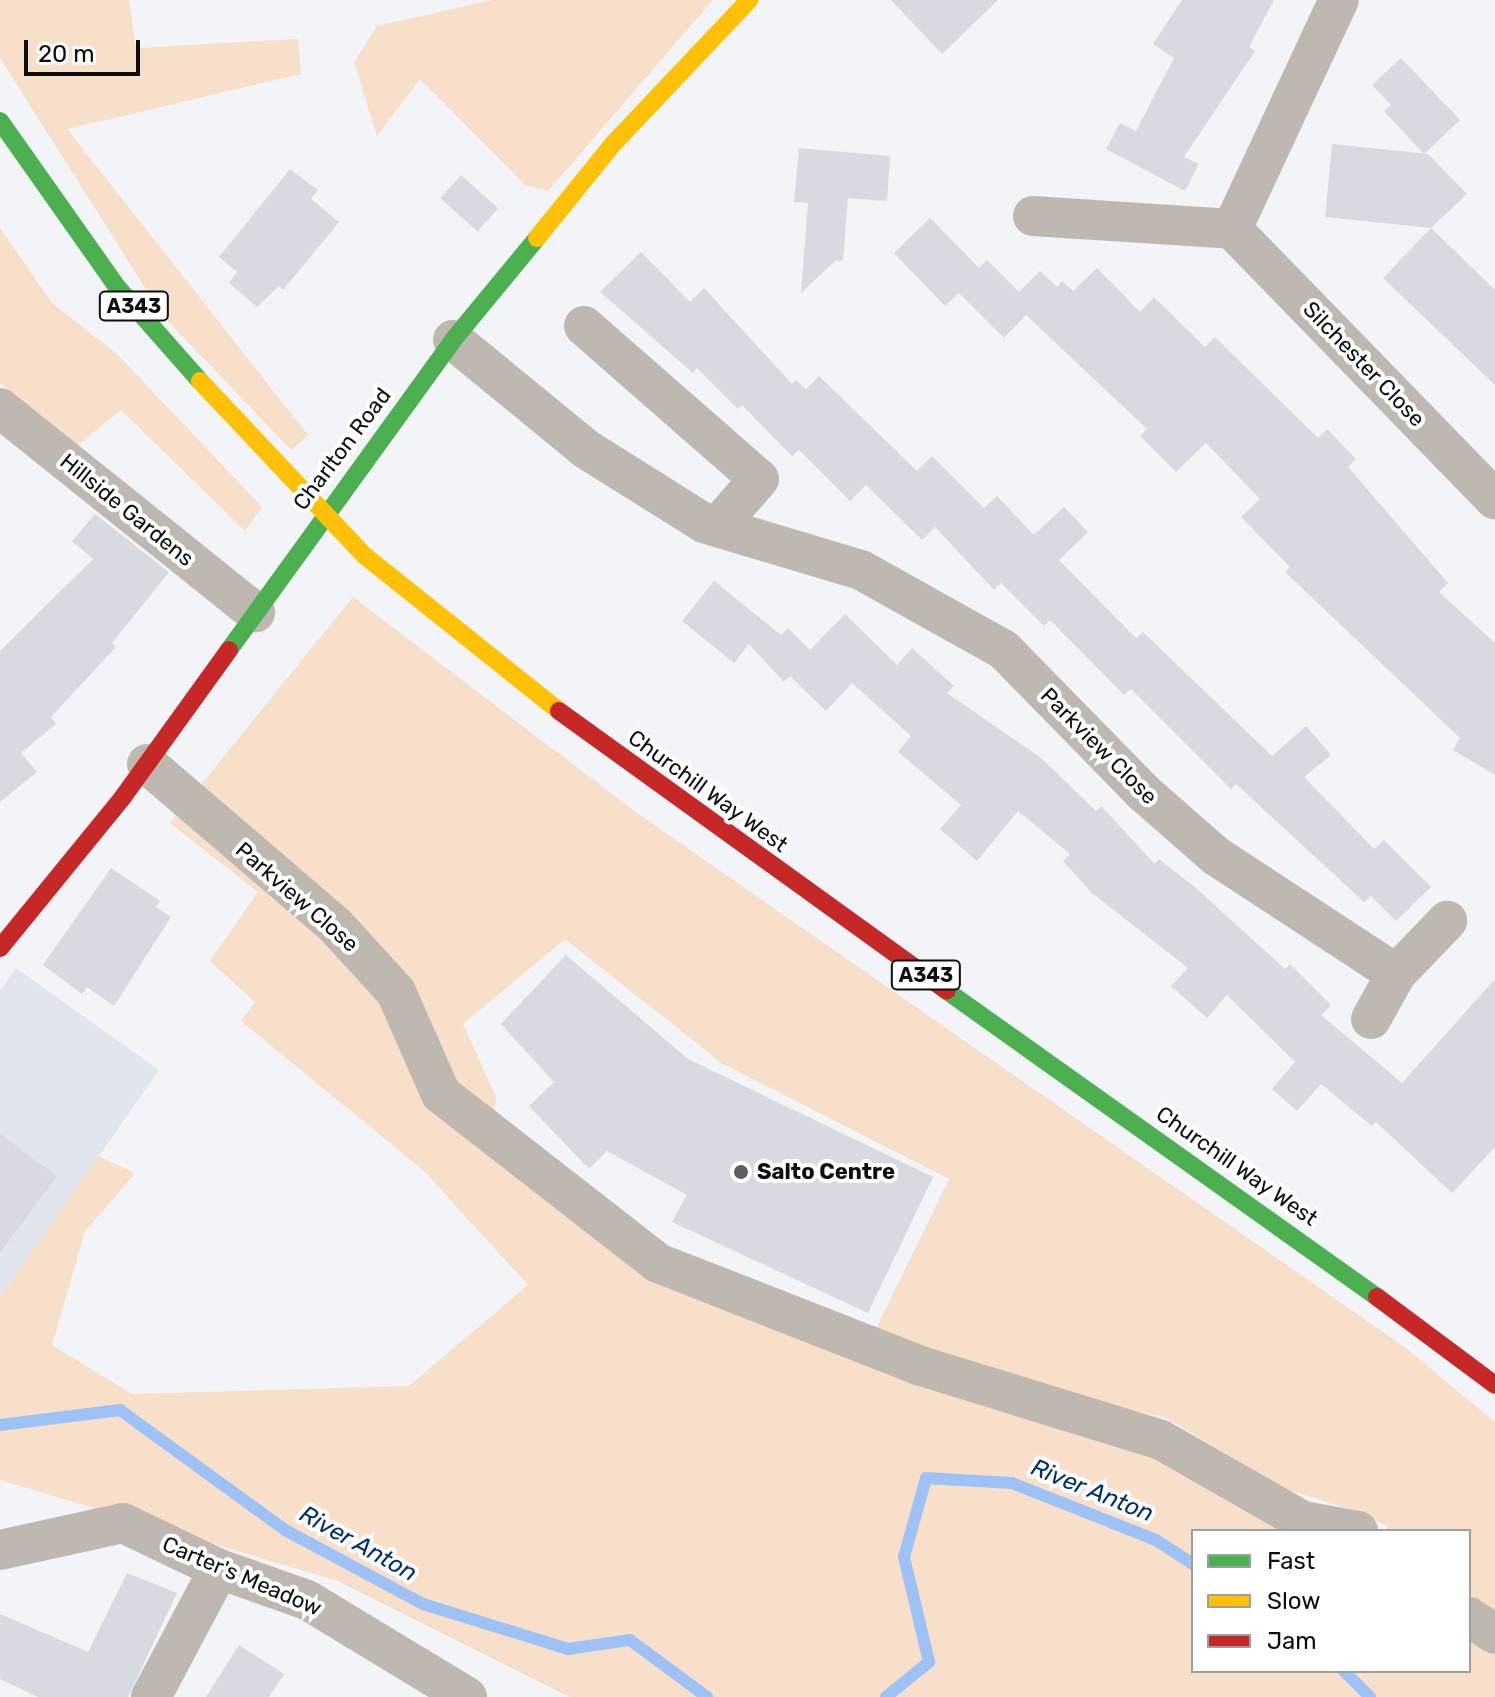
<!DOCTYPE html>
<style>
body{margin:0}
#map{position:relative;width:1495px;height:1697px;overflow:hidden;background:#f2f4f7;font-family:Rubik,sans-serif}
div>[style]{position:absolute}
.built>*{inset:0;background:#e1e5ed}
.green>*{inset:0;background:#f7dfca}
.stream>*{height:12px;margin:-6px;padding:0 6px;transform-origin:6px;border-radius:6px;background:#9fc2f6}
.building>*{inset:0;background:#d7dbe1;transform-origin:0 0}
.street>*{height:40px;margin:-20px;padding:0 20px;transform-origin:20px;border-radius:20px;background:#bfb8b1}
.fast>*{height:18px;margin:-9px;padding:0 9px;transform-origin:9px;border-radius:9px;background:#4caf50}
.slow>*{height:18px;margin:-9px;padding:0 9px;transform-origin:9px;border-radius:9px;background:#ffc107}
.jam>*{height:18px;margin:-9px;padding:0 9px;transform-origin:9px;border-radius:9px;background:#c62828}
.dots>*{width:22px;height:22px;translate:-50% -50%;box-sizing:border-box;border:4px solid #fff;border-radius:50%}
span{translate:-50% -50%;white-space:nowrap;text-align:center;line-height:1.15;-webkit-text-stroke:8px #fff;paint-order:stroke}
.shield-label span{padding:2px 6px;background:#fff;border:2px solid;border-radius:6px;-webkit-text-stroke-width:0}
.shield-label{font-size:20px;color:#0d0e0f;font-weight:700}
.street-label{font-size:22px;color:#0d0e0f}
.poi-label{font-size:22px;color:#0d0e0f;font-weight:700}
.left{translate:0 -50%;text-align:left}
.water-label{font-size:24px;color:#00306f;font-style:italic}
.legend{position:absolute;left:1191px;top:1529px;width:280px;height:144px;box-sizing:border-box;background:#fff;border:2px solid #9e9f9f;margin:0;padding:10px 14px;list-style:none;font-size:24px;color:#0d0e0f}
.legend li{display:flex;align-items:center;gap:16px;height:40px}
.legend b{width:40px;border:2px solid #9e9f9f}
.scale{position:absolute;left:24px;top:40px;width:116px;height:36px;box-sizing:border-box;border:4px solid #0d0e0f;border-top:0;padding-left:10px;font-size:24px;line-height:28px;white-space:nowrap;color:#0d0e0f;-webkit-text-stroke:6px #fff;paint-order:stroke}
</style>
<div id="map">
<div class="built">
<i style="clip-path:polygon(16px 968px,159px 1070px,0 1297px,0 991px)"></i>
</div>
<div class="green">
<i style="clip-path:polygon(0 0,129px 0,136px 48px,298px 39px,301px 74px,67px 129px,308px 435px,291px 450px,163px 316px,0 58px)"></i>
<i style="clip-path:polygon(492px 0,713px 0,548px 191px,525px 185px,420px 79px,377px 136px,354px 62px,377px 26px)"></i>
<i style="clip-path:polygon(0 228px,52px 303px,118px 355px,262px 507px,245px 531px,121px 410px,77px 446px,0 383px)"></i>
<i style="clip-path:polygon(evenodd,353px 597px,637px 813px,1406px 1348px,1495px 1422px,1495px 1697px,570px 1697px,338px 1581px,0 1480px,0 1297px,98px 1156px,135px 1173px,85px 1232px,52px 1345px,132px 1394px,409px 1386px,528px 1285px,423px 1170px,241px 1021px,255px 1002px,210px 961px,258px 892px,170px 823px,353px 597px,565px 939px,723px 1064px,949px 1179px,875px 1331px,1105px 1405px,1164px 1417px,1288px 1490px,1357px 1511px,1387px 1526px,1385px 1531px,1469px 1531px,1469px 1671px,1193px 1671px,1193px 1531px,1280px 1531px,1153px 1456px,659px 1280px,489px 1155px,496px 1097px,463px 1024px,565px 939px)"></i>
</div>
<div class="stream">
<i style="left:0;top:1425px;width:121px;rotate:-7.1deg"></i>
<i style="left:120px;top:1410px;width:204px;rotate:36deg"></i>
<i style="left:285px;top:1530px;width:157px;rotate:28.2deg"></i>
<i style="left:423px;top:1604px;width:152px;rotate:17.2deg"></i>
<i style="left:568px;top:1649px;width:63px;rotate:-8.3deg"></i>
<i style="left:630px;top:1640px;width:96px;rotate:36.5deg"></i>
<i style="left:1344px;top:1671px;width:37px;rotate:45deg"></i>
<i style="left:886px;top:1697px;width:55px;rotate:-39.1deg"></i>
<i style="left:929px;top:1662px;width:108px;rotate:-103.4deg"></i>
<i style="left:904px;top:1557px;width:82px;rotate:-74.4deg"></i>
<i style="left:926px;top:1478px;width:86px;rotate:3.3deg"></i>
<i style="left:1012px;top:1483px;width:155px;rotate:21.6deg"></i>
<i style="left:1156px;top:1540px;width:44px;rotate:33deg"></i>
</div>
<div class="building">
<i style="clip-path:polygon(891px 0,998px 0,942px 54px)"></i>
<i style="clip-path:polygon(1182px 0,1274px 0,1249px 47px,1255px 51px,1184px 157px,1199px 164px,1185px 191px,1106px 149px,1120px 123px,1136px 131px,1174px 58px,1153px 44px)"></i>
<i style="clip-path:polygon(1401px 58px,1460px 120px,1424px 154px,1384px 111px,1391px 105px,1372px 85px)"></i>
<i style="clip-path:polygon(1332px 144px,1428px 154px,1467px 194px,1431px 228px,1495px 290px,1495px 385px,1383px 278px,1431px 228px,1325px 217px)"></i>
<i style="clip-path:polygon(799px 148px,890px 156px,887px 201px,848px 198px,843px 261px,835px 261px,801px 293px,808px 203px,794px 202px)"></i>
<i style="clip-path:polygon(290px 169px,318px 190px,311px 199px,339px 222px,283px 290px,279px 286px,257px 307px,229px 283px,237px 272px,219px 257px)"></i>
<i style="left:461px;top:175px;width:50px;height:31px;rotate:42deg"></i>
<i style="clip-path:polygon(930px 218px,979px 268px,987px 260px,1019px 292px,1040px 271px,1057px 287px,1062px 281px,1073px 291px,1097px 268px,1140px 312px,1154px 297px,1205px 347px,1215px 337px,1318px 438px,1327px 429px,1356px 459px,1348px 467px,1448px 583px,1439px 592px,1495px 643px,1495px 775px,1453px 750px,1460px 738px,1285px 572px,1290px 567px,1241px 517px,1260px 499px,1206px 443px,1176px 472px,1140px 436px,1147px 429px,1026px 315px,1004px 338px,959px 293px,945px 306px,894px 253px)"></i>
<i style="clip-path:polygon(641px 252px,690px 302px,704px 288px,792px 384px,796px 380px,806px 389px,819px 376px,917px 471px,932px 456px,984px 508px,997px 496px,1034px 535px,1064px 507px,1088px 532px,1059px 560px,1136px 638px,1143px 632px,1272px 756px,1306px 726px,1331px 755px,1304px 777px,1374px 849px,1384px 840px,1431px 887px,1396px 921px,1371px 896px,1364px 902px,1236px 784px,1231px 789px,1131px 689px,1124px 695px,1050px 620px,1044px 626px,1001px 583px,994px 590px,935px 527px,922px 540px,866px 485px,850px 501px,799px 450px,792px 456px,742px 405px,738px 409px,697px 368px,693px 373px,600px 292px)"></i>
<i style="clip-path:polygon(95px 514px,169px 572px,112px 643px,116px 647px,51px 717px,56px 724px,21px 753px,37px 772px,0 802px,0 651px,93px 559px,72px 541px)"></i>
<i style="clip-path:polygon(714px 581px,781px 635px,788px 628px,810px 650px,845px 614px,897px 665px,912px 648px,954px 686px,947px 693px,1041px 758px,1096px 811px,1101px 806px,1155px 864px,1159px 859px,1196px 888px,1285px 969px,1290px 964px,1331px 1005px,1321px 1015px,1402px 1083px,1495px 979px,1495px 1147px,1452px 1193px,1376px 1122px,1372px 1126px,1321px 1084px,1297px 1111px,1272px 1089px,1295px 1062px,1227px 995px,1207px 1018px,1171px 986px,1188px 968px,1092px 893px,1063px 861px,1070px 854px,1018px 811px,977px 861px,940px 829px,961px 805px,898px 752px,911px 736px,852px 683px,826px 711px,790px 676px,784px 682px,749px 644px,734px 663px,682px 621px)"></i>
<i style="clip-path:polygon(111px 868px,160px 901px,156px 907px,171px 917px,114px 1006px,87px 987px,82px 994px,43px 965px)"></i>
<i style="clip-path:polygon(566px 955px,688px 1059px,933px 1177px,868px 1313px,672px 1222px,687px 1195px,607px 1151px,589px 1169px,529px 1106px,554px 1082px,501px 1024px)"></i>
<i style="clip-path:polygon(0 1134px,57px 1176px,0 1253px)"></i>
<i style="clip-path:polygon(127px 1573px,177px 1593px,128px 1697px,38px 1697px,0 1679px,0 1614px,88px 1652px)"></i>
<i style="clip-path:polygon(239px 1645px,284px 1674px,269px 1697px,206px 1697px)"></i>
</div>
<div class="street">
<i style="left:1033px;top:216px;width:199px;rotate:3.7deg"></i>
<i style="left:1232px;top:229px;width:377px;rotate:45.8deg"></i>
<i style="left:1232px;top:229px;width:253px;rotate:-65deg"></i>
<i style="left:584px;top:326px;width:232px;rotate:41.2deg"></i>
<i style="left:759px;top:479px;width:64px;rotate:131.2deg"></i>
<i style="left:453px;top:340px;width:172px;rotate:39.3deg"></i>
<i style="left:586px;top:449px;width:139px;rotate:32.1deg"></i>
<i style="left:704px;top:523px;width:164px;rotate:16.7deg"></i>
<i style="left:861px;top:570px;width:164px;rotate:29.2deg"></i>
<i style="left:1004px;top:650px;width:200px;rotate:45.6deg"></i>
<i style="left:1144px;top:793px;width:96px;rotate:41.2deg"></i>
<i style="left:1216px;top:856px;width:215px;rotate:33.2deg"></i>
<i style="left:1396px;top:974px;width:74px;rotate:-46.1deg"></i>
<i style="left:0;top:408px;width:327px;rotate:38.7deg"></i>
<i style="left:147px;top:764px;width:246px;rotate:40.6deg"></i>
<i style="left:334px;top:924px;width:92px;rotate:47.6deg"></i>
<i style="left:396px;top:992px;width:111px;rotate:66.2deg"></i>
<i style="left:441px;top:1094px;width:275px;rotate:37.9deg"></i>
<i style="left:658px;top:1263px;width:282px;rotate:21.4deg"></i>
<i style="left:921px;top:1366px;width:251px;rotate:17.1deg"></i>
<i style="left:1161px;top:1440px;width:163px;rotate:29.7deg"></i>
<i style="left:1303px;top:1521px;width:56px;rotate:10.3deg"></i>
<i style="left:1371px;top:1019px;width:51px;rotate:-60.9deg"></i>
<i style="left:0;top:1550px;width:126px;rotate:-12.4deg"></i>
<i style="left:123px;top:1523px;width:106px;rotate:25.6deg"></i>
<i style="left:219px;top:1569px;width:93px;rotate:19.4deg"></i>
<i style="left:307px;top:1600px;width:187px;rotate:31.2deg"></i>
<i style="left:1469px;top:1617px;width:31px;rotate:33deg"></i>
<i style="left:151px;top:1697px;width:145px;rotate:-62deg"></i>
</div>
<div class="fast">
<i style="left:0;top:121px;width:204px;rotate:54.8deg"></i>
<i style="left:118px;top:288px;width:124px;rotate:48.6deg"></i>
<i style="left:229px;top:650px;width:382px;rotate:-54.1deg"></i>
<i style="left:453px;top:340px;width:132px;rotate:-50.5deg"></i>
<i style="left:947px;top:991px;width:528px;rotate:35.44deg"></i>
</div>
<div class="slow">
<i style="left:537px;top:238px;width:122px;rotate:-51deg"></i>
<i style="left:614px;top:143px;width:197px;rotate:-46.6deg"></i>
<i style="left:200px;top:381px;width:241px;rotate:46.7deg"></i>
<i style="left:365px;top:556px;width:248px;rotate:38.6deg"></i>
</div>
<div class="jam">
<i style="left:559px;top:711px;width:478px;rotate:35.8deg"></i>
<i style="left:0;top:948px;width:195px;rotate:-50.8deg"></i>
<i style="left:123px;top:797px;width:181px;rotate:-54.2deg"></i>
<i style="left:1377px;top:1297px;width:147px;rotate:36.7deg"></i>
</div>
<div class="dots">
<i style="left:741px;top:1172px;background:#5d5e60"></i>
</div>
<div class="shield-label">
<span style="left:134px;top:306px">A343</span>
<span style="left:926px;top:975px">A343</span>
</div>
<div class="street-label">
<span style="left:1364px;top:364px;rotate:46deg">Silchester Close</span>
<span style="left:342px;top:449px;rotate:-53deg">Charlton Road</span>
<span style="left:127px;top:510px;rotate:39deg">Hillside Gardens</span>
<span style="left:1099px;top:746px;rotate:45deg">Parkview Close</span>
<span style="left:708px;top:791px;rotate:36deg">Churchill Way West</span>
<span style="left:297px;top:897px;rotate:41deg">Parkview Close</span>
<span style="left:1237px;top:1166px;rotate:35deg">Churchill Way West</span>
<span style="left:242px;top:1576px;rotate:23deg">Carter's Meadow</span>
</div>
<div class="poi-label">
<span class="left" style="left:757px;top:1172px">Salto Centre</span>
</div>
<div class="water-label">
<span style="left:1092px;top:1491px;rotate:22deg">River Anton</span>
<span style="left:358px;top:1544px;rotate:29deg">River Anton</span>
</div>
<ul class="legend">
<li><b style="height:10px;background:#4caf50"></b>Fast</li>
<li><b style="height:10px;background:#ffc107"></b>Slow</li>
<li><b style="height:10px;background:#c62828"></b>Jam</li>
</ul>
<div class="scale">20 m</div>
</div>
